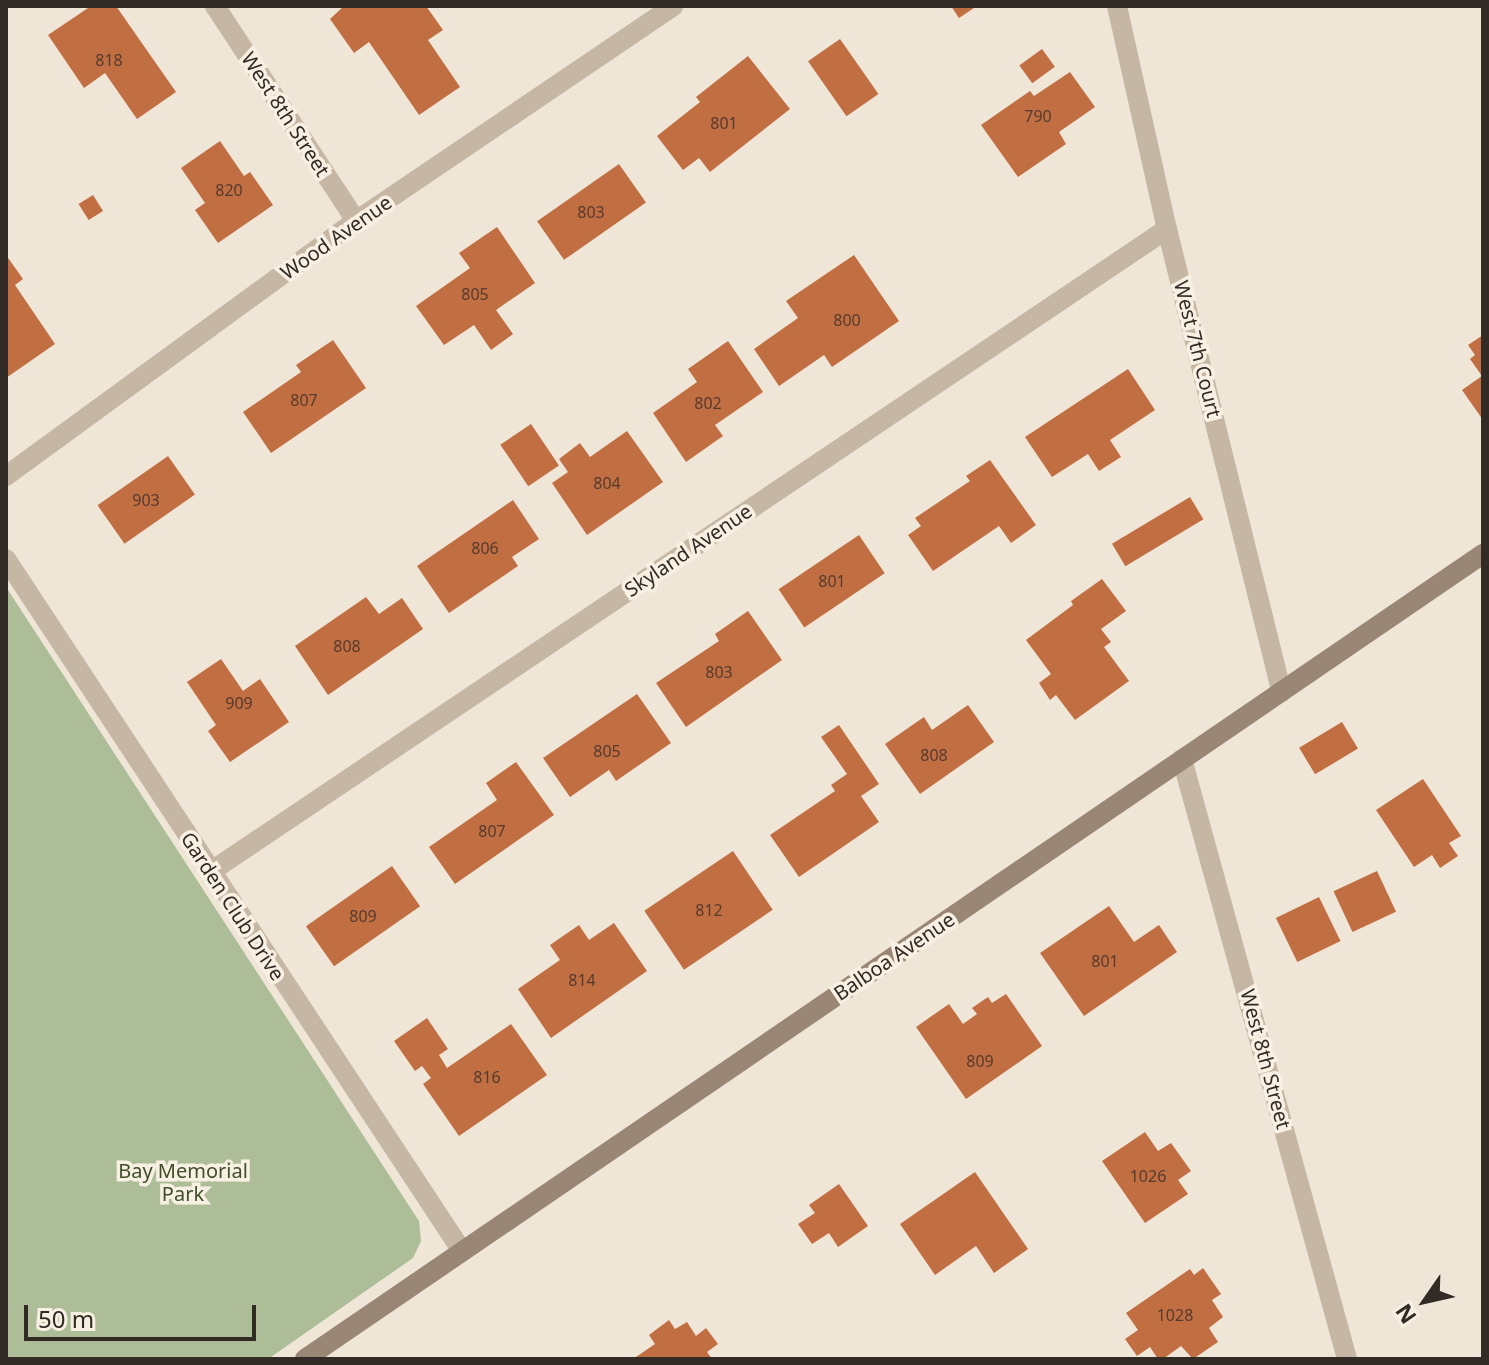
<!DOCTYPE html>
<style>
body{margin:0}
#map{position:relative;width:1489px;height:1365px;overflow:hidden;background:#efe6d7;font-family:"Noto Sans",sans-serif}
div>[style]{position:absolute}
.green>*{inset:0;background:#adbd98}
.building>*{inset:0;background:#c16e43;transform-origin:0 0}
.street>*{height:20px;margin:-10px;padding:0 10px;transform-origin:10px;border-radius:10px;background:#c6b7a4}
.secondary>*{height:20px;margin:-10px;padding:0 10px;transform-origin:10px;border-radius:10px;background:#9a8675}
span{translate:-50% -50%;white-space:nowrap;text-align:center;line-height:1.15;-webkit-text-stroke:7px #f8f0e2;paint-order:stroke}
.number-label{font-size:16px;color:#563b2c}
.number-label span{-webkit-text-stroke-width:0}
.street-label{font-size:20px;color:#322a25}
.park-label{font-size:20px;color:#3e4f2a}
.frame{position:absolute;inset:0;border:8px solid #322a25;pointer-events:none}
.north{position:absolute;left:1385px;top:1261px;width:80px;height:80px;-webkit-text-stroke:6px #f8f0e2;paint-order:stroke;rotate:236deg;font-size:22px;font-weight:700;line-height:32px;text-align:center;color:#322a25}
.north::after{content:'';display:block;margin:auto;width:28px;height:36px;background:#322a25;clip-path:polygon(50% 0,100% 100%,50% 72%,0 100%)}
.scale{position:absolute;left:24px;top:1305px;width:232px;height:36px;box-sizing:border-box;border:4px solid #322a25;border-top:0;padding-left:10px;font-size:24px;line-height:28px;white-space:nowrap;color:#322a25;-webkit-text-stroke:6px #f8f0e2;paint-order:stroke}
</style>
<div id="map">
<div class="green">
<i style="clip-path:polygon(6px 587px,419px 1221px,421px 1241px,413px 1258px,268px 1359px,6px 1359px)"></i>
</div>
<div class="building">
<i style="clip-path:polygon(91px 6px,116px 6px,176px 92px,137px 119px,105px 73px,84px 88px,48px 35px)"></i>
<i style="clip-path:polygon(344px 6px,426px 6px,443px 30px,428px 40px,460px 87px,419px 115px,369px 42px,354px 53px,330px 19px)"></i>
<i style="clip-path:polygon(951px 6px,977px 6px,959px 18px)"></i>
<i style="left:840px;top:39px;width:67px;height:39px;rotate:55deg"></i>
<i style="left:1042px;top:49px;width:22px;height:28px;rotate:54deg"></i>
<i style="clip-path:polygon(748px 56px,790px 109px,710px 172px,699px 158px,683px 170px,657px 136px,700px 102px,696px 97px)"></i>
<i style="clip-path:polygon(1070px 72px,1095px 107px,1059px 132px,1066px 144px,1018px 177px,981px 125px,1030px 91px,1034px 96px)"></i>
<i style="clip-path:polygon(220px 141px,244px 176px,250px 172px,273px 205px,218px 243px,195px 210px,205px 203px,181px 168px)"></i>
<i style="left:619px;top:164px;width:47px;height:100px;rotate:55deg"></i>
<i style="left:93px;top:195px;width:19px;height:17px;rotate:58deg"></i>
<i style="clip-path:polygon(497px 227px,535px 283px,496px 310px,513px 334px,491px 350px,474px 325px,444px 345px,416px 306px,470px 268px,459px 253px)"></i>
<i style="clip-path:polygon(6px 255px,23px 279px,15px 285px,55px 344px,6px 378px)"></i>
<i style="clip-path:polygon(854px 255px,899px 321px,832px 367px,824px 355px,779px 386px,754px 349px,798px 318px,786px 301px)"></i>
<i style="clip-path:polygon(1483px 335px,1483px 420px,1462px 390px,1482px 376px,1470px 359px,1475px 355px,1468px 345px)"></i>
<i style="clip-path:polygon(333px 340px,366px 388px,271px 453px,243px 412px,301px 372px,296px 365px)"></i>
<i style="clip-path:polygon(728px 341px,763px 392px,715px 425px,723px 436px,686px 462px,653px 413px,697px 382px,688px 369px)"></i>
<i style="clip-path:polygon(1128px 369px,1155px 410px,1110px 440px,1121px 457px,1099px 471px,1088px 454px,1052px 477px,1025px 437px)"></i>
<i style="left:531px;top:424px;width:50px;height:37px;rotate:56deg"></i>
<i style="clip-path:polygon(627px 431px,663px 482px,587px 535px,552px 483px,568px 472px,559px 459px,580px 443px,590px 457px)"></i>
<i style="left:168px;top:456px;width:47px;height:86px;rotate:55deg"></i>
<i style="clip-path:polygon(990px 460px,1036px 525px,1011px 543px,999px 526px,933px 571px,908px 535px,921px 526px,915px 518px,970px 481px,966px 476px)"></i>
<i style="left:1190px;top:497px;width:26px;height:91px;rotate:59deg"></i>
<i style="clip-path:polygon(513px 500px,539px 539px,512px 557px,518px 566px,449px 613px,417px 566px)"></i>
<i style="left:859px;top:535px;width:46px;height:97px;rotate:56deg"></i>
<i style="clip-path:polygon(1102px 579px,1126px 611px,1101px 629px,1111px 642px,1104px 647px,1129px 681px,1075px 720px,1056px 695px,1050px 700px,1039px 683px,1051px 674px,1026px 640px,1073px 605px,1071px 601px)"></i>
<i style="clip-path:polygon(366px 597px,379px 614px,402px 598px,423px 629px,328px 695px,295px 646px)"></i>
<i style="clip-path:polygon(748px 611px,782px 660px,686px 727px,656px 683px,719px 641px,715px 634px)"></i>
<i style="clip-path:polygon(221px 659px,243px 691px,260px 679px,289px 722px,230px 762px,208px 731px,216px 725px,187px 682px)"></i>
<i style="clip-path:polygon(637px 694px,671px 743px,616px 781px,609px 770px,570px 797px,543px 758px)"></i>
<i style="clip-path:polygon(968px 705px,994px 742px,920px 794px,885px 744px,924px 717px,932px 730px)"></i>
<i style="left:1342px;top:722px;width:31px;height:50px;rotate:59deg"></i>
<i style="clip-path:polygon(839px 725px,879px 784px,861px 796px,879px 822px,799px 877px,770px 835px,835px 791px,831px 785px,847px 774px,821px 737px)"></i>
<i style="clip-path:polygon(516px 762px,554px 815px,455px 884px,429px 847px,497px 800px,486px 783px)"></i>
<i style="clip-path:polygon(1423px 779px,1461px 836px,1449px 843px,1458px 856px,1440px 868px,1432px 855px,1414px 867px,1376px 810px)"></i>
<i style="left:733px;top:851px;width:71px;height:107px;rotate:56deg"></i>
<i style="left:392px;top:866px;width:49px;height:105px;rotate:55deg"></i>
<i style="left:1377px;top:871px;width:45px;height:48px;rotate:65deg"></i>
<i style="left:1319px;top:897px;width:49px;height:48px;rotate:64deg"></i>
<i style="clip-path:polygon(1109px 906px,1134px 942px,1159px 925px,1177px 952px,1084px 1016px,1040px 953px)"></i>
<i style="clip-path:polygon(614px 923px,647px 971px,551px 1038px,518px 989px,560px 960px,550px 945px,579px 925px,589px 940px)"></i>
<i style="clip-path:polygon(1006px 994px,1042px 1046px,966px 1099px,916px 1027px,949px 1004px,963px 1024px,977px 1014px,972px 1008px,988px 997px,992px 1003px)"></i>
<i style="clip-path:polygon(427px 1018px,448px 1049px,439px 1055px,447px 1068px,511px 1024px,547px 1075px,459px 1136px,423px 1084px,431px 1078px,422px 1066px,415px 1071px,394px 1041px)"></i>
<i style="clip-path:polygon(1145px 1132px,1158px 1151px,1171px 1143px,1191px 1171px,1178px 1180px,1188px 1194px,1145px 1223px,1102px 1161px)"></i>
<i style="clip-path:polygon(975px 1172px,1028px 1249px,994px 1273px,976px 1246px,935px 1275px,900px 1224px)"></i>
<i style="clip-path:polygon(839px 1184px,868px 1226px,838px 1247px,829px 1233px,812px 1244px,798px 1224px,815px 1213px,809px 1205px)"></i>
<i style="clip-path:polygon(1203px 1268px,1221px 1294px,1212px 1300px,1223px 1317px,1209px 1328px,1218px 1342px,1193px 1359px,1181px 1346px,1163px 1359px,1158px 1359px,1150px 1347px,1137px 1356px,1125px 1339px,1138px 1330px,1126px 1313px,1190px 1269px,1194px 1275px)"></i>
<i style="clip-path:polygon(669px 1320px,675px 1329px,687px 1322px,696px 1336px,706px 1328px,718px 1344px,707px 1352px,712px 1359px,633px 1359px,655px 1344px,649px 1335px)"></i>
</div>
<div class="street">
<i style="left:215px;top:6px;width:257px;rotate:56.7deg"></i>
<i style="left:1117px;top:6px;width:229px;rotate:77.4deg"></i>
<i style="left:1167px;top:229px;width:477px;rotate:76.1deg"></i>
<i style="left:6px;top:476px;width:433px;rotate:-36.1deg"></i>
<i style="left:356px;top:221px;width:383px;rotate:-34.1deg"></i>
<i style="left:6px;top:559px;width:829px;rotate:56.62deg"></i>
<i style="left:1182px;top:759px;width:622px;rotate:74.62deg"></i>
<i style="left:210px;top:872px;width:1153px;rotate:-33.9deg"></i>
</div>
<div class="secondary">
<i style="left:305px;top:1359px;width:1427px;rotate:-34.35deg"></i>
</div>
<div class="number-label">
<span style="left:109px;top:60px">818</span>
<span style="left:1038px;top:116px">790</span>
<span style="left:724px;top:123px">801</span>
<span style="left:229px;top:190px">820</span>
<span style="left:591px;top:212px">803</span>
<span style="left:475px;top:294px">805</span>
<span style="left:847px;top:320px">800</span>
<span style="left:304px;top:400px">807</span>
<span style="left:708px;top:403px">802</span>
<span style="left:607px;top:483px">804</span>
<span style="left:146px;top:500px">903</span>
<span style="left:485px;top:548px">806</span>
<span style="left:832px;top:581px">801</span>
<span style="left:347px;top:646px">808</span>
<span style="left:719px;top:672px">803</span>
<span style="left:239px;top:703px">909</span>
<span style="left:607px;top:751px">805</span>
<span style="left:934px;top:755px">808</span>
<span style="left:492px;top:831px">807</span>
<span style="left:709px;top:910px">812</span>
<span style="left:363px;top:916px">809</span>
<span style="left:1105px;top:961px">801</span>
<span style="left:582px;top:980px">814</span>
<span style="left:980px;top:1061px">809</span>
<span style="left:487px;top:1077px">816</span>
<span style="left:1148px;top:1176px">1026</span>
<span style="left:1175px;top:1315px">1028</span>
</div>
<div class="street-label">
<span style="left:286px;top:114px;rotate:57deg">West 8th Street</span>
<span style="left:336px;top:237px;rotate:-35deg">Wood Avenue</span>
<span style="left:1198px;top:349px;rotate:76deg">West 7th Court</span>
<span style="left:688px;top:550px;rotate:-34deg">Skyland Avenue</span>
<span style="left:233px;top:906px;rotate:57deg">Garden Club Drive</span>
<span style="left:894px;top:956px;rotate:-34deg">Balboa Avenue</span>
<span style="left:1266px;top:1059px;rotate:75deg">West 8th Street</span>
</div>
<div class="park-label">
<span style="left:183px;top:1182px">Bay Memorial<br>Park</span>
</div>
<div class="frame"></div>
<div class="north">N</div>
<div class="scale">50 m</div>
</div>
